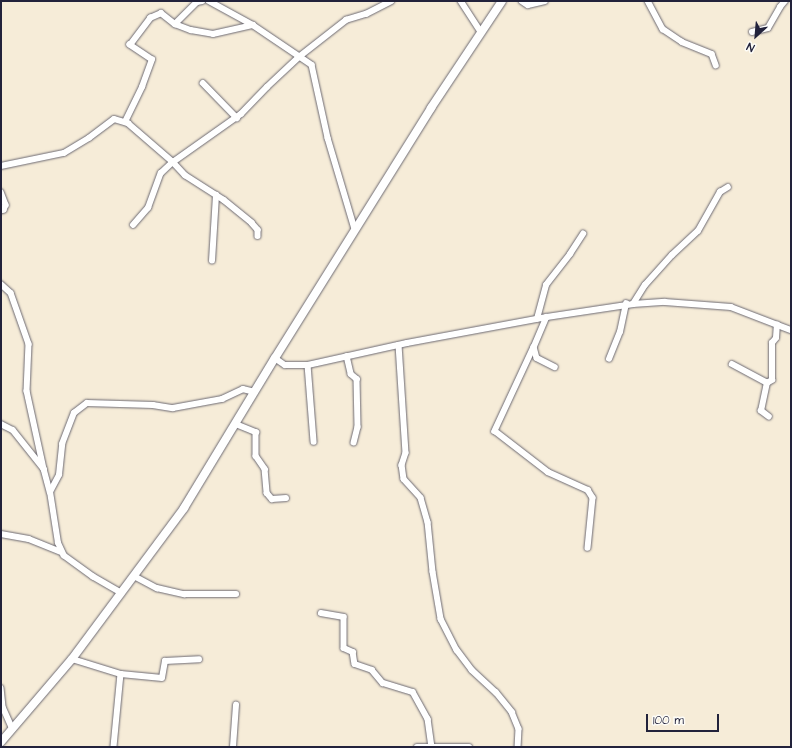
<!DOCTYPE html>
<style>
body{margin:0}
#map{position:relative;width:792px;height:748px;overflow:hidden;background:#f6ecd8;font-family:"Architects Daughter",sans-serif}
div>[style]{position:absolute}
.roads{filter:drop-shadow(0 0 1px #6c6972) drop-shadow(0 0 1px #6c6972)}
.minor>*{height:5.5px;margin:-2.75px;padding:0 2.75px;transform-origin:2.75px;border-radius:2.75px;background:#fff}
.secondary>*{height:8px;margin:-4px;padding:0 4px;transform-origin:4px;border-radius:4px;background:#fff}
span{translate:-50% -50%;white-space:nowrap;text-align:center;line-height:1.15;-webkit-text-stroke:4px #fdfcf7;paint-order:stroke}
.frame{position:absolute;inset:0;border:2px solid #22223b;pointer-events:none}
.north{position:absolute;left:736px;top:16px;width:40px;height:40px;-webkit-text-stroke:3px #fdfcf7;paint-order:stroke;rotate:206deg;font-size:11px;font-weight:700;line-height:16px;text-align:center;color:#22223b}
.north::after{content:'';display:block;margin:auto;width:14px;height:18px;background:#22223b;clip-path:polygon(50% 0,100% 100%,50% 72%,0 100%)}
.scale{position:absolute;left:646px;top:714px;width:73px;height:18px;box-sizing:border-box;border:2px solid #22223b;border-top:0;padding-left:5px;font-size:12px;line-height:14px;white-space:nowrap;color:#22223b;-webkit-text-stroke:3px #fdfcf7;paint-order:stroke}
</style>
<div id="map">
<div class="roads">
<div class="minor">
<i style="left:209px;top:1px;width:50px;rotate:28.6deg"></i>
<i style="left:461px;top:1px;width:37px;rotate:57deg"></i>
<i style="left:522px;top:1px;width:7px;rotate:34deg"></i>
<i style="left:528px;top:5px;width:17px;rotate:-13deg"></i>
<i style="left:648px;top:1px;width:32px;rotate:62deg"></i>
<i style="left:663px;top:29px;width:23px;rotate:34deg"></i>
<i style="left:682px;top:42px;width:32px;rotate:22deg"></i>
<i style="left:712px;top:54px;width:12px;rotate:70deg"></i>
<i style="left:175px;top:24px;width:31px;rotate:-45deg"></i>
<i style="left:197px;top:2px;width:5px;rotate:-11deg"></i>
<i style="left:752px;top:32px;width:16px;rotate:-14deg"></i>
<i style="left:768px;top:28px;width:24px;rotate:-60deg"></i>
<i style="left:780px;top:7px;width:8px;rotate:-50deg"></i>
<i style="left:203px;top:83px;width:49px;rotate:45.8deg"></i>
<i style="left:125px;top:122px;width:39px;rotate:-64deg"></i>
<i style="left:142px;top:87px;width:29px;rotate:-70deg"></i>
<i style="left:152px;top:60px;width:27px;rotate:-146deg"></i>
<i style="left:130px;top:45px;width:34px;rotate:-53deg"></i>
<i style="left:150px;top:18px;width:12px;rotate:-24deg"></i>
<i style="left:161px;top:13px;width:18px;rotate:38deg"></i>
<i style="left:175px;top:24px;width:17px;rotate:21deg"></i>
<i style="left:191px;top:30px;width:22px;rotate:10deg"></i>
<i style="left:213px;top:34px;width:41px;rotate:-12.7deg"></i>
<i style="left:253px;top:25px;width:71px;rotate:34.1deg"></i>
<i style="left:312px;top:65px;width:75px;rotate:77.6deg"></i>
<i style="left:328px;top:138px;width:95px;rotate:73.5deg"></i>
<i style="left:1px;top:166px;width:64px;rotate:-11.7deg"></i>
<i style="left:64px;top:153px;width:29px;rotate:-31deg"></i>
<i style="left:89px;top:138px;width:31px;rotate:-37deg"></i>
<i style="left:114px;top:119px;width:15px;rotate:16deg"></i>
<i style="left:128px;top:123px;width:60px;rotate:40.9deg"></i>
<i style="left:173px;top:162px;width:83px;rotate:-35.2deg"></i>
<i style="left:241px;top:114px;width:37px;rotate:-46deg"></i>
<i style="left:267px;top:87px;width:44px;rotate:-43.2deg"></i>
<i style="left:299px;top:57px;width:60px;rotate:-38.2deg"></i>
<i style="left:346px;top:20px;width:21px;rotate:-17deg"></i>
<i style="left:366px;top:14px;width:28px;rotate:-27deg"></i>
<i style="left:1px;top:192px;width:14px;rotate:69deg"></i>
<i style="left:6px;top:205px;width:5px;rotate:112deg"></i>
<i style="left:4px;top:210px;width:3px;rotate:162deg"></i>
<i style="left:133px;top:225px;width:23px;rotate:-49deg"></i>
<i style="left:148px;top:208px;width:37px;rotate:-70deg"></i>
<i style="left:161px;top:173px;width:16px;rotate:-43deg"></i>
<i style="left:173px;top:162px;width:18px;rotate:47deg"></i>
<i style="left:185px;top:175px;width:46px;rotate:32.7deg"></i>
<i style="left:224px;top:200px;width:36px;rotate:39deg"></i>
<i style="left:252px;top:223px;width:9px;rotate:49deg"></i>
<i style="left:258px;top:230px;width:6px;rotate:90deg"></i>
<i style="left:212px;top:261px;width:66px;rotate:-86.5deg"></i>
<i style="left:1px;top:284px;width:13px;rotate:42deg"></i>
<i style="left:11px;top:293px;width:54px;rotate:70.6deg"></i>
<i style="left:29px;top:344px;width:47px;rotate:92.4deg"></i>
<i style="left:27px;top:391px;width:80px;rotate:77.7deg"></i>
<i style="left:633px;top:304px;width:22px;rotate:-58deg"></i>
<i style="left:645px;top:285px;width:40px;rotate:-48deg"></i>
<i style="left:672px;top:255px;width:35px;rotate:-43deg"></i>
<i style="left:698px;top:231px;width:45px;rotate:-60.6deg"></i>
<i style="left:720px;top:192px;width:9px;rotate:-32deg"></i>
<i style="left:547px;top:317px;width:33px;rotate:113deg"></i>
<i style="left:534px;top:347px;width:11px;rotate:75deg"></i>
<i style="left:537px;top:358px;width:20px;rotate:27deg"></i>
<i style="left:537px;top:319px;width:35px;rotate:-75deg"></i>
<i style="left:546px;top:285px;width:39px;rotate:-52deg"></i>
<i style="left:570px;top:254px;width:24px;rotate:-57deg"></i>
<i style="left:399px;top:345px;width:108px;rotate:86.3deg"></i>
<i style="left:406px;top:453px;width:13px;rotate:108deg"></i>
<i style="left:402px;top:465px;width:14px;rotate:82deg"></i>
<i style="left:404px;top:479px;width:25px;rotate:48deg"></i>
<i style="left:421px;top:498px;width:25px;rotate:74deg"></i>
<i style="left:428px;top:522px;width:50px;rotate:84.3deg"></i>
<i style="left:433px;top:572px;width:48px;rotate:80.3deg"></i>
<i style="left:441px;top:619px;width:35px;rotate:63deg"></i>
<i style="left:457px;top:650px;width:25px;rotate:53deg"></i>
<i style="left:472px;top:670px;width:33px;rotate:43deg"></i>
<i style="left:496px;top:692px;width:26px;rotate:51deg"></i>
<i style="left:512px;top:712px;width:18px;rotate:68deg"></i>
<i style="left:519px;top:729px;width:18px;rotate:93deg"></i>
<i style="left:534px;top:347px;width:93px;rotate:114.9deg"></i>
<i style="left:495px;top:431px;width:67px;rotate:37.7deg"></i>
<i style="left:548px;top:472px;width:44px;rotate:24.2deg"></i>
<i style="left:588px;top:490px;width:9px;rotate:58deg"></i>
<i style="left:593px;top:498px;width:50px;rotate:95.7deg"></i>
<i style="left:347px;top:356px;width:18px;rotate:77deg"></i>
<i style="left:351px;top:374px;width:8px;rotate:40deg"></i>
<i style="left:357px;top:379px;width:48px;rotate:88.8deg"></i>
<i style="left:358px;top:427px;width:16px;rotate:104deg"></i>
<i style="left:275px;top:358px;width:12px;rotate:35deg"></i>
<i style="left:285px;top:365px;width:23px"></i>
<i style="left:308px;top:365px;width:101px;rotate:-12.5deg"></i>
<i style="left:407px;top:343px;width:142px;rotate:-10.5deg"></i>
<i style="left:547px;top:317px;width:87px;rotate:-8.6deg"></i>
<i style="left:633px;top:304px;width:32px;rotate:-4deg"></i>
<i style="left:665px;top:302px;width:66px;rotate:4.3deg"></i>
<i style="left:731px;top:307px;width:64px;rotate:21deg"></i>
<i style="left:609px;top:359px;width:29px;rotate:-68deg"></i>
<i style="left:620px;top:332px;width:29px;rotate:-78deg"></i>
<i style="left:732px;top:364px;width:40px;rotate:28deg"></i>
<i style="left:308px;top:365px;width:77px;rotate:85.5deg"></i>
<i style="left:769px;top:417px;width:10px;rotate:-143deg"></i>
<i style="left:761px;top:411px;width:29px;rotate:-78deg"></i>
<i style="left:767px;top:383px;width:6px;rotate:-31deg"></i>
<i style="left:772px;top:380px;width:37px;rotate:-90deg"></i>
<i style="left:772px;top:343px;width:6px;rotate:-51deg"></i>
<i style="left:776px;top:338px;width:13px;rotate:-86deg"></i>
<i style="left:1px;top:424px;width:13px;rotate:27deg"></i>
<i style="left:13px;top:430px;width:50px;rotate:51.5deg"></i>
<i style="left:44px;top:469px;width:24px;rotate:75deg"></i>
<i style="left:236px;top:424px;width:22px;rotate:22deg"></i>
<i style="left:256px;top:432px;width:24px;rotate:90deg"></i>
<i style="left:256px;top:456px;width:16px;rotate:55deg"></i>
<i style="left:265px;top:469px;width:24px;rotate:85deg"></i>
<i style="left:267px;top:493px;width:8px;rotate:50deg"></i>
<i style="left:272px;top:499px;width:14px;rotate:-4deg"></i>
<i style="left:1px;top:534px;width:28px;rotate:10deg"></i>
<i style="left:29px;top:539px;width:35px;rotate:22deg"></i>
<i style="left:134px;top:576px;width:26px;rotate:28deg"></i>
<i style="left:157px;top:588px;width:28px;rotate:13deg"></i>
<i style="left:184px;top:594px;width:52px"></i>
<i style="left:121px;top:593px;width:32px;rotate:-150deg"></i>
<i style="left:93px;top:577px;width:36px;rotate:-144deg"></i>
<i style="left:64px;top:556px;width:14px;rotate:-115deg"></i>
<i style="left:58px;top:543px;width:52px;rotate:-98.9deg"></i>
<i style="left:50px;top:492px;width:19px;rotate:-62deg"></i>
<i style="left:59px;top:475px;width:31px;rotate:-84deg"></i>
<i style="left:62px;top:444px;width:33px;rotate:-69deg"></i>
<i style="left:74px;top:413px;width:16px;rotate:-38deg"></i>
<i style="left:87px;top:403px;width:66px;rotate:1.7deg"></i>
<i style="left:153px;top:405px;width:20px;rotate:9deg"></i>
<i style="left:173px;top:408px;width:50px;rotate:-10.4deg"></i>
<i style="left:222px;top:399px;width:23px;rotate:-25deg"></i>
<i style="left:243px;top:389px;width:12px;rotate:14deg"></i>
<i style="left:321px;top:613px;width:23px;rotate:10deg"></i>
<i style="left:344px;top:617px;width:31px;rotate:90deg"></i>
<i style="left:344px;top:648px;width:10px;rotate:24deg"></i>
<i style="left:353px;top:652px;width:12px;rotate:81deg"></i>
<i style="left:355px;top:664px;width:18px;rotate:19deg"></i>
<i style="left:372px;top:670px;width:17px;rotate:50deg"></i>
<i style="left:383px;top:683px;width:31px;rotate:17deg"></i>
<i style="left:413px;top:692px;width:31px;rotate:61deg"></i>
<i style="left:428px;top:719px;width:27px;rotate:82deg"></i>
<i style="left:72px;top:659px;width:51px;rotate:17deg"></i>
<i style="left:121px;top:674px;width:73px;rotate:95.5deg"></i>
<i style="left:121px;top:674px;width:41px;rotate:5.6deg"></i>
<i style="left:162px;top:678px;width:17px;rotate:-80deg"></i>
<i style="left:165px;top:661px;width:34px;rotate:-3deg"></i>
<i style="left:1px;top:688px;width:19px;rotate:84deg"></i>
<i style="left:3px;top:707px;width:24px;rotate:66deg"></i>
<i style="left:233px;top:747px;width:42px;rotate:-85.9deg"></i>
<i style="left:417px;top:747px;width:52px"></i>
</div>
<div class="secondary">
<i style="left:1px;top:742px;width:109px;rotate:-49.5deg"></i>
<i style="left:72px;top:659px;width:188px;rotate:-53.4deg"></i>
<i style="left:184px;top:508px;width:175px;rotate:-58.8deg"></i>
<i style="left:275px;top:358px;width:295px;rotate:-58deg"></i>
<i style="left:431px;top:108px;width:128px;rotate:-56.4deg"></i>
</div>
</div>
<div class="frame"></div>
<div class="north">N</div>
<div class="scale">100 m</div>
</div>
